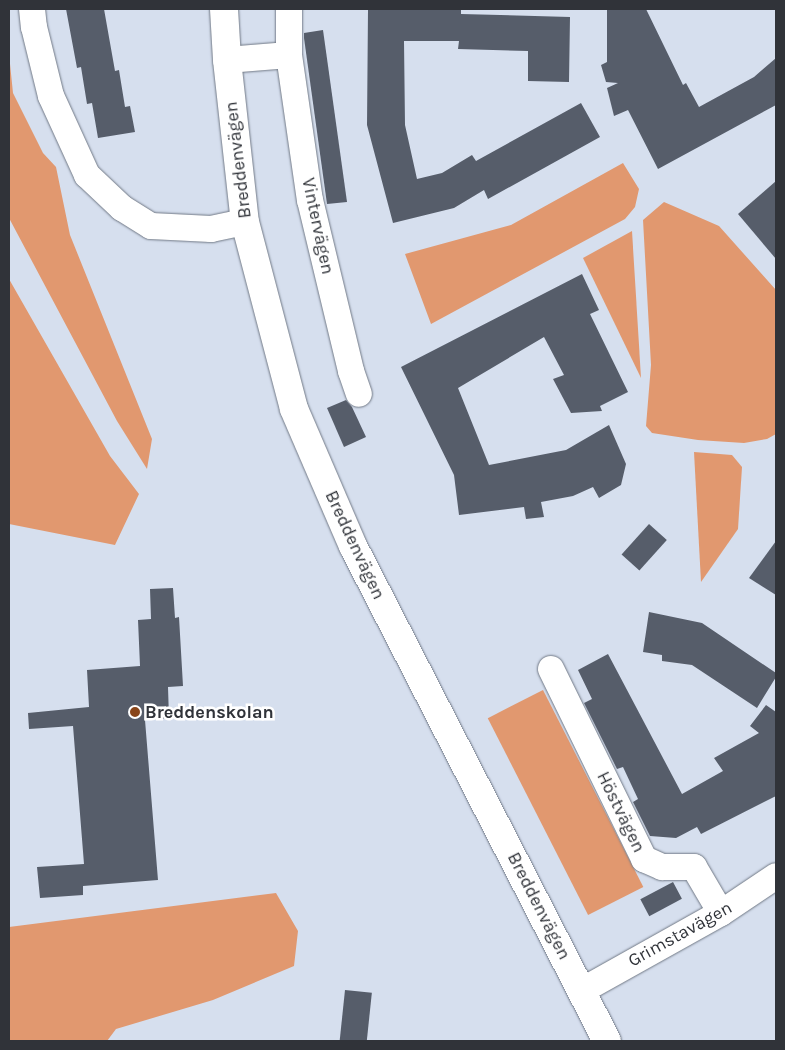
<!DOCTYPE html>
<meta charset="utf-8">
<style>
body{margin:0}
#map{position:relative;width:785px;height:1050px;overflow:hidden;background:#d6dfee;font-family:Karla,sans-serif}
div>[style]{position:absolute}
.green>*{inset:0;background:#e1986f;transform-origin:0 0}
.building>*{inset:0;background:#565d6a;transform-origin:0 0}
.roads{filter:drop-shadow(0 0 1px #717986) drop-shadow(0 0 1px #717986)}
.minor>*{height:26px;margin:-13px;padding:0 13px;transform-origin:13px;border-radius:13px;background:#fff}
.tertiary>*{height:28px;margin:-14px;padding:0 14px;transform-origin:14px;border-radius:14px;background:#fff}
.dots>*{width:14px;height:14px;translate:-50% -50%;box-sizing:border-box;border:2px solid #fff;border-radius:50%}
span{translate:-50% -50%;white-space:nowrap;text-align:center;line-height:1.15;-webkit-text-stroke:5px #fff;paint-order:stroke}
.street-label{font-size:18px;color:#303339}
.poi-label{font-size:18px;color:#303339;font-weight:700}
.left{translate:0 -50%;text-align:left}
.frame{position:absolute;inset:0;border:10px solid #303339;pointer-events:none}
</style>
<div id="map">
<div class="green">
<i style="clip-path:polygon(9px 54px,13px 93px,43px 153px,56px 167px,70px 235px,152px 439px,147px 469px,117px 421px,9px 218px)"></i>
<i style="clip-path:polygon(623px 163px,639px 189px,635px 207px,625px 219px,431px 324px,405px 254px,511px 225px)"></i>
<i style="clip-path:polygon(664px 202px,719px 226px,776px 290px,776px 434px,767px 439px,744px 443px,698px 440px,652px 433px,646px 426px,651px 365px,643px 220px)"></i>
<i style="clip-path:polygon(632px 231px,641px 378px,583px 258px)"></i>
<i style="clip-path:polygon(9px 279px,110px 456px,139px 494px,115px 545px,9px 524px)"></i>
<i style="clip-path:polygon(694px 452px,732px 455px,742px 467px,738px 529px,701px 582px)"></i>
<i style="left:543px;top:690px;width:221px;height:62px;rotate:63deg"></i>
<i style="clip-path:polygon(276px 893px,298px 931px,294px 966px,213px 1000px,116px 1029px,107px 1041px,9px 1041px,9px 927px)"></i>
</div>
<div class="building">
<i style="clip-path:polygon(66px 9px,104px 9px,115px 71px,119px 70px,125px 107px,130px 106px,135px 132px,98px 138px,92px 103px,87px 104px,81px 67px,77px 68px)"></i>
<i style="clip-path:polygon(368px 9px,461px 9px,461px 14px,570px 17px,569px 82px,528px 81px,528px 51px,458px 49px,459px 41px,404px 41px,405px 125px,417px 179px,442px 173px,472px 155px,476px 161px,581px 103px,600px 137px,488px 199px,484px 190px,454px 208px,393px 223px,367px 125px)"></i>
<i style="clip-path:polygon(607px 9px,646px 9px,683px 85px,686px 83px,699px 107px,754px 77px,776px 58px,776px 105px,658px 169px,628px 110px,614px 116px,607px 88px,618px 83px,606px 82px,601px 65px,607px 62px)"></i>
<i style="clip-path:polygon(323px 30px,347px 202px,327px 204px,304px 38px,304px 33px)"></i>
<i style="clip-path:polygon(776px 181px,776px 259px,738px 214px)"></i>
<i style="clip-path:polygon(582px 274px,599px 310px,590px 314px,628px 392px,600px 406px,602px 411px,571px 413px,553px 379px,564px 375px,544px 337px,458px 388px,489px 465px,566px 450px,609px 425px,626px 464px,621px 485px,599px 498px,593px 487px,573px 496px,541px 502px,544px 517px,526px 519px,524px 507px,459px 515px,454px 475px,401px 367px)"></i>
<i style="clip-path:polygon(346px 400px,352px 407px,366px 437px,344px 447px,327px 408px)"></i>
<i style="left:649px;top:524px;width:24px;height:41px;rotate:42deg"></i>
<i style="clip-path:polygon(776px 541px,776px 595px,749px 578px)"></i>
<i style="clip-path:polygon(173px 588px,175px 618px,179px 617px,183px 686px,168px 687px,169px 718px,145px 720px,158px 880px,83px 886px,83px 895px,40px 898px,37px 867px,84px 864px,73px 726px,29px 729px,28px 713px,89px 707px,87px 670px,140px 666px,138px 620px,151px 619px,150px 589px)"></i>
<i style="clip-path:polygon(649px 612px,702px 623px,776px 673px,776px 677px,757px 708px,692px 665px,662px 661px,662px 655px,643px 652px)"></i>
<i style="clip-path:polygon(608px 654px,682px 794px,723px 771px,714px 758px,759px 733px,750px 726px,766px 705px,776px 712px,776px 796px,701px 834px,697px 827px,676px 838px,650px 836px,633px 802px,638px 799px,623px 767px,617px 769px,584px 703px,592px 699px,578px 670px)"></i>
<i style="left:673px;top:882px;width:19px;height:37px;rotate:62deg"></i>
<i style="left:345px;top:990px;width:27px;height:51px;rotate:6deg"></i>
</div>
<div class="roads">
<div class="minor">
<i style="left:32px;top:9px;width:18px;rotate:84deg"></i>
<i style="left:34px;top:27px;width:71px;rotate:76.2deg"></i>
<i style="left:51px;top:96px;width:87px;rotate:65.5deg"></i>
<i style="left:87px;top:175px;width:48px;rotate:43.3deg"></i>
<i style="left:122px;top:208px;width:34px;rotate:32deg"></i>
<i style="left:151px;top:226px;width:60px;rotate:2.9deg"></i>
<i style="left:211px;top:229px;width:35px;rotate:-12deg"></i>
<i style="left:289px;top:9px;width:46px;rotate:90deg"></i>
<i style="left:289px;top:55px;width:147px;rotate:81.8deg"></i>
<i style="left:310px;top:200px;width:176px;rotate:76.5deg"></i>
<i style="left:351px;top:371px;width:24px;rotate:71deg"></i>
<i style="left:227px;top:60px;width:62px;rotate:-4.6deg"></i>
<i style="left:551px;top:669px;width:212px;rotate:63.9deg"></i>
<i style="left:644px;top:859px;width:20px;rotate:24deg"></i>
<i style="left:662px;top:867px;width:32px"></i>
<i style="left:694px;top:867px;width:53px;rotate:59.6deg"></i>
<i style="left:583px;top:990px;width:158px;rotate:-29.2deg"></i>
<i style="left:721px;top:913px;width:66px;rotate:-33.9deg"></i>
</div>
<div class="tertiary">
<i style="left:224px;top:9px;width:51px;rotate:86.6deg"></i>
<i style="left:227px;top:60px;width:163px;rotate:83.7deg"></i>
<i style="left:245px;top:222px;width:193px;rotate:75.3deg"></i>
<i style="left:294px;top:409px;width:149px;rotate:66.7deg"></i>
<i style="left:353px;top:546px;width:556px;rotate:62.84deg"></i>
</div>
</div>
<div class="dots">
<i style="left:135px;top:712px;background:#894519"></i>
</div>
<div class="street-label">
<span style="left:238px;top:160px;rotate:-97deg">Breddenvägen</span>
<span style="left:318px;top:226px;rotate:78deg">Vintervägen</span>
<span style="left:355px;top:545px;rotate:65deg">Breddenvägen</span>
<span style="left:621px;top:812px;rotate:64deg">Höstvägen</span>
<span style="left:539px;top:906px;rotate:63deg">Breddenvägen</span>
<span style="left:680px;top:934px;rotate:-29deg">Grimstavägen</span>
</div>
<div class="poi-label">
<span class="left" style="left:145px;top:712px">Breddenskolan</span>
</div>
<div class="frame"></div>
</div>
